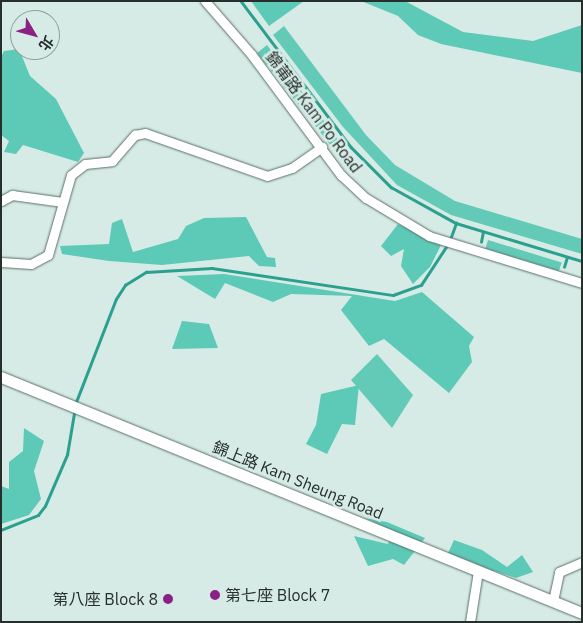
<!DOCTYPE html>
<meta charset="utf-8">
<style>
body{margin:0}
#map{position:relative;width:583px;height:623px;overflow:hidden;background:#d6ebe6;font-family:"IBM Plex Sans","Noto Sans TC",sans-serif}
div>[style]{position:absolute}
.green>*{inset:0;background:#64cab8;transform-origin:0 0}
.forest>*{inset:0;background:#5dcab7}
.stream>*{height:2.5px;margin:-1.25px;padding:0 1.25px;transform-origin:1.25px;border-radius:1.25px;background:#2ba08f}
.roads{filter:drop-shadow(0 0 1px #5b6e6a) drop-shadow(0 0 1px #5b6e6a)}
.minor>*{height:9px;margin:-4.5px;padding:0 4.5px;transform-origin:4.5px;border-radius:4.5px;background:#fff}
.major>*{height:11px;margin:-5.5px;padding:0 5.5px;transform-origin:5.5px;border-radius:5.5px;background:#fff}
.dots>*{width:14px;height:14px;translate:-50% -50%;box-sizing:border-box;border:2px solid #d6ebe6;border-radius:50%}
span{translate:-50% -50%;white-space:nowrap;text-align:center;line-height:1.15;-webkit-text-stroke:5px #d6ebe6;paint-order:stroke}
.street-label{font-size:16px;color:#272f2d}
.poi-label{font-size:16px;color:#272f2d}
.left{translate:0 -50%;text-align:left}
.right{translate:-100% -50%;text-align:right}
.frame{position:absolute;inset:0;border:2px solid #272f2d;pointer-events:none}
.north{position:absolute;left:10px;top:10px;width:50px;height:50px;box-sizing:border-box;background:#d6ebe6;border:1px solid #90a09c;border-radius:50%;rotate:127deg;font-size:14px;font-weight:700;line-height:20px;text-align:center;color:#272f2d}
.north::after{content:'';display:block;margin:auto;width:18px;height:22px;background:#8b2085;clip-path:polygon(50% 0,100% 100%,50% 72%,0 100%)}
</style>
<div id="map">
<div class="green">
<i style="clip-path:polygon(284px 26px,366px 135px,395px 165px,455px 201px,582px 239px,582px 254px,451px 215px,397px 185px,343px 127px,273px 35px)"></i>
<i style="clip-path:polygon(267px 45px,339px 141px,332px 147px,257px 53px)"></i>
<i style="left:488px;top:240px;width:77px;height:9px;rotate:17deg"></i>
<i style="clip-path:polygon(377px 354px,413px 395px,392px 428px,351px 380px)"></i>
</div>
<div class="forest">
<i style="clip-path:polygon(251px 1px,304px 1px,269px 26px)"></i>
<i style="clip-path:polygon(361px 1px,405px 1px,463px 32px,533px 41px,582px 25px,582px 73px,441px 44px,418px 35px,398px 16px)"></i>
<i style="clip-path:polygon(19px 49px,30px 76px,56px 99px,84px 153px,78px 162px,23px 145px,16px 154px,4px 152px,9px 141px,1px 135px,1px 57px,4px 51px)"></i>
<i style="clip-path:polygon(246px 217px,267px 257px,275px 258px,276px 267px,259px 266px,249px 256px,162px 265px,109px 261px,62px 254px,60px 246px,109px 244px,112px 223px,122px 219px,133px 252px,178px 239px,186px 226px,204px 218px)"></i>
<i style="clip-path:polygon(398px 224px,441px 245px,430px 267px,413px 284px,401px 266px,404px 249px,391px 256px,381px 246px)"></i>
<i style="clip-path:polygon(224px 274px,395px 301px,422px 292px,474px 337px,469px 346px,472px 362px,449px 393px,384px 339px,369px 346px,341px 310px,352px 296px,291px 294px,273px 302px,225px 283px,215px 299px,177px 276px)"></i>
<i style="clip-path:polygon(182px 321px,209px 324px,218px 348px,172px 349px)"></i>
<i style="clip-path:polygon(359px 385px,355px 425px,342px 424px,327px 454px,306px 444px,316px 425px,321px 394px)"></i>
<i style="clip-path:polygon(24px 428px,44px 441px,34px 471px,41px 499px,29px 515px,1px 524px,1px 486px,9px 489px,9px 462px,23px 451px)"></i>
<i style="clip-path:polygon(365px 518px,387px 522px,425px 538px,404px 565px,393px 559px,368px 566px,354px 536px,388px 544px,393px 531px)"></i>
<i style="clip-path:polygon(454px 540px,482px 550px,507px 567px,522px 555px,533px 572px,516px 578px,488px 569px,448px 553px)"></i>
</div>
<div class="stream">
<i style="left:241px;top:1px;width:183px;rotate:53deg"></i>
<i style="left:351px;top:147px;width:57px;rotate:45deg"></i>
<i style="left:391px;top:187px;width:74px;rotate:29deg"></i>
<i style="left:456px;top:223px;width:132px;rotate:16.8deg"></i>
<i style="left:451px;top:237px;width:15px;rotate:-70deg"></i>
<i style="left:481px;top:242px;width:10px;rotate:-79deg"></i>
<i style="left:564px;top:267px;width:10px;rotate:-73deg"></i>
<i style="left:76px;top:402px;width:110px;rotate:-68.8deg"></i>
<i style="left:116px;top:299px;width:17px;rotate:-57deg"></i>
<i style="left:125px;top:285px;width:25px;rotate:-32deg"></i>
<i style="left:146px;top:272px;width:66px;rotate:-3.5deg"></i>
<i style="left:212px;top:268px;width:183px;rotate:8.5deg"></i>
<i style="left:393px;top:295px;width:30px;rotate:-20deg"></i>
<i style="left:421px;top:285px;width:45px;rotate:-56.7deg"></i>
<i style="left:1px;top:530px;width:40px;rotate:-22deg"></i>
<i style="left:38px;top:515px;width:11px;rotate:-52deg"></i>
<i style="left:45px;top:506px;width:56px;rotate:-66.7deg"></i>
<i style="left:67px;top:455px;width:43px;rotate:-80.5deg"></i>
</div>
<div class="roads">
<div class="minor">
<i style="left:205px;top:1px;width:70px;rotate:49deg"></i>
<i style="left:251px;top:54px;width:151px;rotate:53.4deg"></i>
<i style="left:341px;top:175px;width:34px;rotate:43deg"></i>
<i style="left:366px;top:198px;width:74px;rotate:31.1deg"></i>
<i style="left:429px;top:236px;width:160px;rotate:17.1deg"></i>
<i style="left:1px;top:201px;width:13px;rotate:-29deg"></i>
<i style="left:12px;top:195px;width:51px;rotate:7.8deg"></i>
<i style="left:1px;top:262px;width:30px;rotate:4deg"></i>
<i style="left:31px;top:264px;width:19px;rotate:-28deg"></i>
<i style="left:48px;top:255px;width:83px;rotate:-74deg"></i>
<i style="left:71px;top:175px;width:18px;rotate:-38deg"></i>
<i style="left:85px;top:164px;width:27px;rotate:-6deg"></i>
<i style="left:112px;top:161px;width:35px;rotate:-49deg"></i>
<i style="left:135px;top:135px;width:10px;rotate:-11deg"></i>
<i style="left:145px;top:133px;width:129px;rotate:19.4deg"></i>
<i style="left:267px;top:176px;width:26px;rotate:-18deg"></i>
<i style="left:292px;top:168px;width:37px;rotate:-35deg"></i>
<i style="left:553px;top:601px;width:30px;rotate:-78deg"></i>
<i style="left:559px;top:572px;width:25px;rotate:-23deg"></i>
<i style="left:470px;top:622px;width:52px;rotate:-81.1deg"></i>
</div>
<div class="major">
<i style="left:1px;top:377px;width:627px;rotate:22.11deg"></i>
</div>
</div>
<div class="dots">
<i style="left:215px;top:595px;background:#8b2085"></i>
<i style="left:168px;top:599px;background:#8b2085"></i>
</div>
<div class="street-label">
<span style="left:314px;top:112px;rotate:53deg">錦莆路 Kam Po Road</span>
<span style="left:298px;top:480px;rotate:22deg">錦上路 Kam Sheung Road</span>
</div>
<div class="poi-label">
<span class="left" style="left:225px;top:595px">第七座 Block 7</span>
<span class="right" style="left:158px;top:599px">第八座 Block 8</span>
</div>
<div class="frame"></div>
<div class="north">北</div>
</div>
